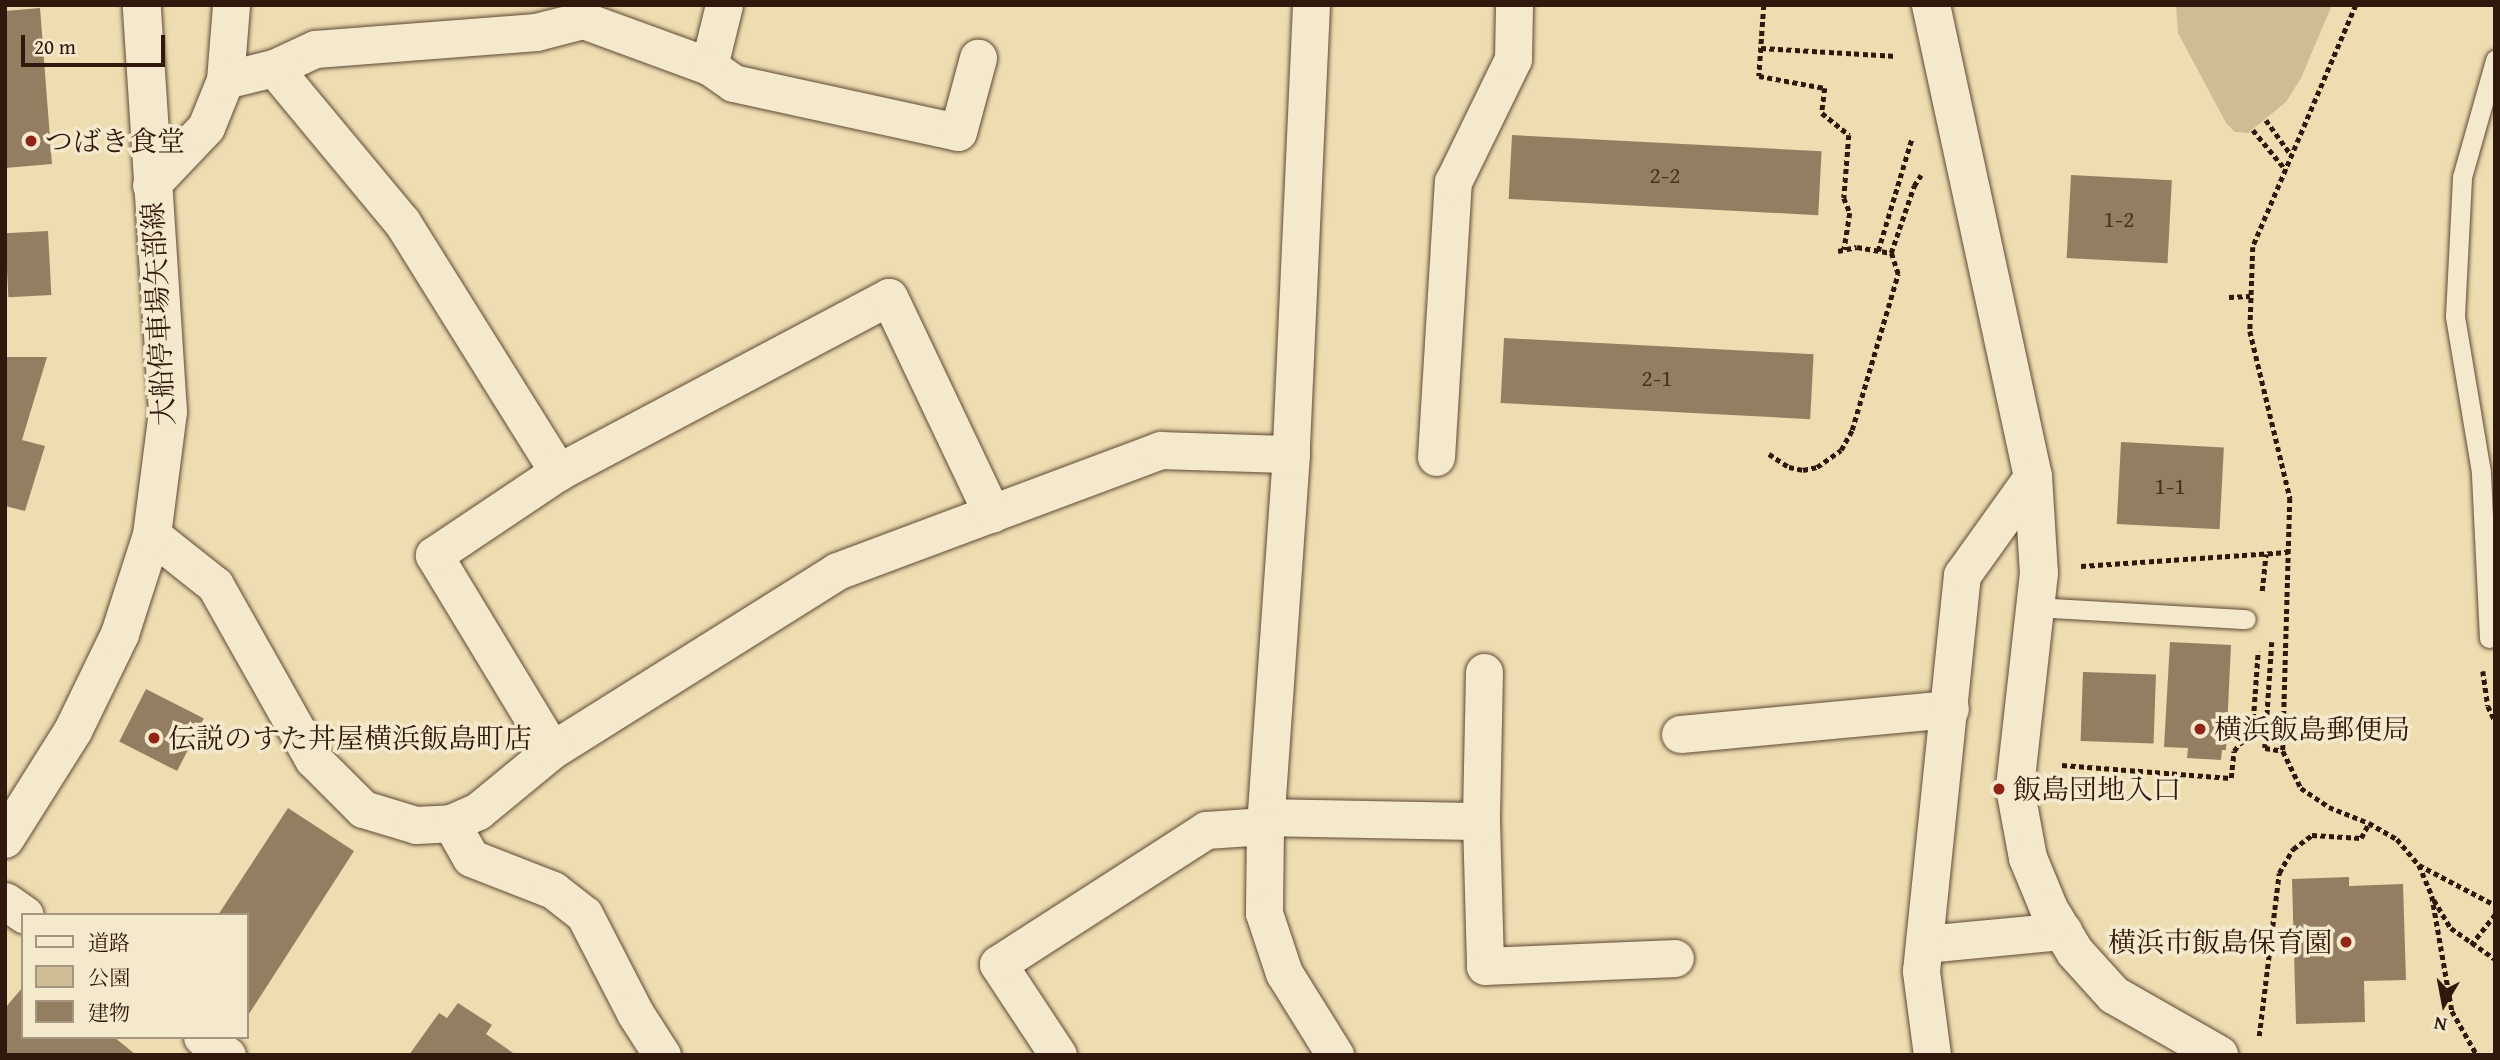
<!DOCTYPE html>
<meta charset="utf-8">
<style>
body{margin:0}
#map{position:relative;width:2500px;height:1060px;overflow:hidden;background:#eeddb1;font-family:"Gentium Book Plus","Noto Serif JP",serif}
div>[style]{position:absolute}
.green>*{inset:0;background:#cebc95}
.building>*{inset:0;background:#937e62;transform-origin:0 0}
.path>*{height:4.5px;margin-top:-2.25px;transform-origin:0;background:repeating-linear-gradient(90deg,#31180d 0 5px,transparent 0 8.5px)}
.roads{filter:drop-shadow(0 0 2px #604936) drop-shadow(0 0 2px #604936)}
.lane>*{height:19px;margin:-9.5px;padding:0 9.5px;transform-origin:9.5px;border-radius:9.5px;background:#f4e9cc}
.street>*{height:37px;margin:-18.5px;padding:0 18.5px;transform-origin:18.5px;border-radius:18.5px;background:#f4e9cc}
.secondary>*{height:38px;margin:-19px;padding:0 19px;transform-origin:19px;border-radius:19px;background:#f4e9cc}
.dots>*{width:19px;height:19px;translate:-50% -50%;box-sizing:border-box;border:4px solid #f4e9cc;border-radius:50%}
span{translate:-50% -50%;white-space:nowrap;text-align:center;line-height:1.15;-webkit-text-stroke:7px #f4e9cc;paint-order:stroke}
.number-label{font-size:24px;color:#4a3222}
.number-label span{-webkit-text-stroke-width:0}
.poi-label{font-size:28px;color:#31180d}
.left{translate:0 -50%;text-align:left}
.right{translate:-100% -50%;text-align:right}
.street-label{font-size:28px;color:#31180d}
.frame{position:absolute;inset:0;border:7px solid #31180d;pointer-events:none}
.legend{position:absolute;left:21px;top:913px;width:228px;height:126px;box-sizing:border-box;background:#f4e9cc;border:2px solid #a69580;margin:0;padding:9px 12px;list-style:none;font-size:21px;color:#31180d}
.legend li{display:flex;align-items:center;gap:14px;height:35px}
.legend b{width:35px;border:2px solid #a69580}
.north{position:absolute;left:2409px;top:969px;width:70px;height:70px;-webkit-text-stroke:5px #f4e9cc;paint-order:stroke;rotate:190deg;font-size:19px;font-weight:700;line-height:28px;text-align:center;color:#31180d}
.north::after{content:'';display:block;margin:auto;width:24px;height:32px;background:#31180d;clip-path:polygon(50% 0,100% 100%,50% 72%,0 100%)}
.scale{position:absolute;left:21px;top:35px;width:144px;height:32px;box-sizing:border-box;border:4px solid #31180d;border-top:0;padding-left:9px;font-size:21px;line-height:24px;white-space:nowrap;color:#31180d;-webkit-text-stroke:5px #f4e9cc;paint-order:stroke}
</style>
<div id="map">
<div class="green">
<i style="clip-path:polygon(2176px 5px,2332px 5px,2301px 78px,2286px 102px,2248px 133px,2235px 132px,2226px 123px,2178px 33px)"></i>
</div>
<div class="building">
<i style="clip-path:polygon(40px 8px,52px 164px,5px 168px,5px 11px)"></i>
<i style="left:1512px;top:135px;width:310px;height:64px;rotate:3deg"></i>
<i style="left:2071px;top:175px;width:101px;height:83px;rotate:3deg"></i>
<i style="left:48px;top:231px;width:64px;height:43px;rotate:87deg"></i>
<i style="left:1504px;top:338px;width:310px;height:65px;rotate:3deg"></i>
<i style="clip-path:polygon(5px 357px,47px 357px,22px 440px,45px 446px,25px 511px,5px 506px)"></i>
<i style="left:2121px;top:442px;width:103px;height:82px;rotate:3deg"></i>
<i style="clip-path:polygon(2170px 642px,2231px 645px,2226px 750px,2222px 750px,2221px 760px,2187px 758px,2188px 748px,2164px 747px)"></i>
<i style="left:2083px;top:672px;width:73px;height:69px;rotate:2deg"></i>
<i style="left:146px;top:689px;width:65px;height:59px;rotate:27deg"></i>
<i style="clip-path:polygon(288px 808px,354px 851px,247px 1017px,247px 915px,218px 915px)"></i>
<i style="clip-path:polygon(2349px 877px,2349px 886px,2403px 884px,2406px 980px,2364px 981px,2365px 1022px,2296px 1024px,2292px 879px)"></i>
<i style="clip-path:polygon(23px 987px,23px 1037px,114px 1037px,136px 1055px,5px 1055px,5px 1008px)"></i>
<i style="clip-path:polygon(458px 1003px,492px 1025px,486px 1034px,516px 1055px,409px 1055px,439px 1013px,447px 1018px)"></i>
</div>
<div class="path">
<i style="left:1764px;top:5px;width:71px;rotate:94deg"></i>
<i style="left:1759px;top:76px;width:67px;rotate:10.3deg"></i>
<i style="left:1825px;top:88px;width:25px;rotate:97deg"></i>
<i style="left:1822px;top:113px;width:35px;rotate:39deg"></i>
<i style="left:1849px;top:135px;width:63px;rotate:94.5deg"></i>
<i style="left:1844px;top:198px;width:16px;rotate:68deg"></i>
<i style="left:1850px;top:213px;width:37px;rotate:99deg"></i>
<i style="left:2356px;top:5px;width:263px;rotate:113.1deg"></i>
<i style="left:2253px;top:247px;width:84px;rotate:92deg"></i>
<i style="left:2250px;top:331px;width:172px;rotate:76.5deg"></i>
<i style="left:2290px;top:498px;width:253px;rotate:91.6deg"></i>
<i style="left:2283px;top:751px;width:41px;rotate:64.1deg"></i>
<i style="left:2301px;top:788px;width:34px;rotate:34deg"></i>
<i style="left:2329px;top:807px;width:43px;rotate:21.8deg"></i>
<i style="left:2369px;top:823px;width:32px;rotate:30deg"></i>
<i style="left:2397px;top:839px;width:34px;rotate:50deg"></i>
<i style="left:2419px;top:865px;width:34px;rotate:67deg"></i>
<i style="left:2432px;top:896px;width:117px;rotate:80.1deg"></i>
<i style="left:2452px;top:1011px;width:51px;rotate:60.4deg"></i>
<i style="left:1761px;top:48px;width:136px;rotate:3.4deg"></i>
<i style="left:2266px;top:120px;width:44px;rotate:54.2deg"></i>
<i style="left:2253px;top:130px;width:52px;rotate:50.5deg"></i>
<i style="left:1838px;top:251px;width:19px;rotate:-12deg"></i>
<i style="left:1857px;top:247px;width:35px;rotate:10deg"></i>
<i style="left:1878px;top:251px;width:118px;rotate:-73.3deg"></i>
<i style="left:2229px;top:297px;width:21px;rotate:-3deg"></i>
<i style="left:1769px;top:454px;width:24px;rotate:33deg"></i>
<i style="left:1789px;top:467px;width:14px;rotate:12deg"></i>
<i style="left:1803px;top:470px;width:14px;rotate:-12deg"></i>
<i style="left:1817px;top:467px;width:29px;rotate:-35deg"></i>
<i style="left:1841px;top:450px;width:23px;rotate:-61deg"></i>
<i style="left:1852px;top:430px;width:163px;rotate:-73.6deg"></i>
<i style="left:1898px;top:274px;width:22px;rotate:-108deg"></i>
<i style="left:1891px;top:253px;width:71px;rotate:-71.1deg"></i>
<i style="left:1914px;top:186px;width:13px;rotate:-58deg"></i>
<i style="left:2081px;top:566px;width:208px;rotate:-3.9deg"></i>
<i style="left:2262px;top:591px;width:37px;rotate:-84deg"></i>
<i style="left:2272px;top:642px;width:106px;rotate:93.8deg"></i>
<i style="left:2265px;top:748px;width:18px;rotate:9deg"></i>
<i style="left:2483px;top:671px;width:35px;rotate:82deg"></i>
<i style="left:2488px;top:706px;width:17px;rotate:65deg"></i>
<i style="left:2062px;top:765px;width:169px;rotate:4.4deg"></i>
<i style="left:2231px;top:778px;width:27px;rotate:-84deg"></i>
<i style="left:2234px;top:751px;width:9px;rotate:-54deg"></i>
<i style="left:2239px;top:744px;width:15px;rotate:-32deg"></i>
<i style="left:2252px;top:736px;width:85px;rotate:-86deg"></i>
<i style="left:2419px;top:865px;width:86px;rotate:27.8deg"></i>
<i style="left:2434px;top:900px;width:33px;rotate:59deg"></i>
<i style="left:2451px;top:928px;width:54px;rotate:35.2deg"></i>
<i style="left:2471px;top:945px;width:39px;rotate:-52deg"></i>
<i style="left:2259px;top:1036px;width:164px;rotate:-83deg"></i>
<i style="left:2279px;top:873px;width:28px;rotate:-60deg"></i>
<i style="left:2293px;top:849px;width:24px;rotate:-36deg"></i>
<i style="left:2312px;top:835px;width:49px;rotate:3.5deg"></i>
<i style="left:2361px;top:838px;width:17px;rotate:-62deg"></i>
</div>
<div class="roads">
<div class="lane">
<i style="left:2035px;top:607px;width:211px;rotate:3.3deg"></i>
<i style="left:2489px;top:638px;width:166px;rotate:-92.8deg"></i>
<i style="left:2481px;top:472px;width:158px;rotate:-99.5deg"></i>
<i style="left:2455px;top:316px;width:139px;rotate:-87.1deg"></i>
<i style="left:2462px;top:177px;width:122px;rotate:-74.2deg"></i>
</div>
<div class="street">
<i style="left:1311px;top:5px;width:449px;rotate:92.6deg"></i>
<i style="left:1291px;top:454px;width:373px;rotate:94deg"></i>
<i style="left:1265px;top:826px;width:87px;rotate:90.7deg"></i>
<i style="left:1264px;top:913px;width:63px;rotate:71.6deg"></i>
<i style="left:1284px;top:973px;width:97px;rotate:58.1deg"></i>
<i style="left:709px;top:66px;width:63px;rotate:-76.2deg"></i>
<i style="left:274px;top:68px;width:200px;rotate:50.3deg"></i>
<i style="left:402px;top:222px;width:295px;rotate:58deg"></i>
<i style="left:225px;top:80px;width:75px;rotate:-85.4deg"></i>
<i style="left:151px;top:185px;width:80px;rotate:-46.5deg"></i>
<i style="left:206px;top:127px;width:51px;rotate:-68deg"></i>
<i style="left:225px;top:80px;width:50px;rotate:-13.8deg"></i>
<i style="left:274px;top:68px;width:45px;rotate:-24.9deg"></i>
<i style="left:315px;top:49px;width:222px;rotate:-4.4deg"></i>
<i style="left:536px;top:32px;width:49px;rotate:-14.3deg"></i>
<i style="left:583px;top:20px;width:134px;rotate:20.1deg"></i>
<i style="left:709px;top:66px;width:29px;rotate:35deg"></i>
<i style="left:733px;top:83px;width:230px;rotate:12.3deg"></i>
<i style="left:958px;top:132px;width:77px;rotate:-74.9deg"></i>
<i style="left:1436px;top:457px;width:276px;rotate:-86.5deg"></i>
<i style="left:1453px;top:182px;width:137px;rotate:-64deg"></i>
<i style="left:1513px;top:59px;width:54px;rotate:-88.9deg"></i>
<i style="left:152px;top:535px;width:80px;rotate:38.4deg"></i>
<i style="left:215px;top:585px;width:200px;rotate:60.6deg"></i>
<i style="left:313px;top:759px;width:71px;rotate:45deg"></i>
<i style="left:363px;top:809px;width:55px;rotate:16.8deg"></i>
<i style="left:416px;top:825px;width:35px;rotate:-3deg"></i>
<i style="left:451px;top:823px;width:30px;rotate:-24deg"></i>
<i style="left:478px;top:811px;width:96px;rotate:-39.5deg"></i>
<i style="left:552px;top:750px;width:337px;rotate:-32.1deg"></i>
<i style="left:837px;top:571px;width:346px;rotate:-20.5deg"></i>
<i style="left:1161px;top:450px;width:130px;rotate:1.8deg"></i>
<i style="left:1484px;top:672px;width:149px;rotate:91.2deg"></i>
<i style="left:1481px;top:821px;width:145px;rotate:88.4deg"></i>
<i style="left:1485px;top:966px;width:190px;rotate:-2.4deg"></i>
<i style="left:1680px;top:734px;width:271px;rotate:-5.3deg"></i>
<i style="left:552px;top:750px;width:228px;rotate:-121.2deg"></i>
<i style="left:434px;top:555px;width:149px;rotate:-33.8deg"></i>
<i style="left:558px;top:472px;width:374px;rotate:-27.9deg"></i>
<i style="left:889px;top:297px;width:240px;rotate:64.6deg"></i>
<i style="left:1265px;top:817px;width:216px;rotate:1.1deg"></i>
<i style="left:451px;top:823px;width:40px;rotate:60.3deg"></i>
<i style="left:471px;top:858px;width:88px;rotate:21.3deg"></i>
<i style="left:553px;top:890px;width:39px;rotate:38deg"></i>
<i style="left:584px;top:914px;width:111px;rotate:62.7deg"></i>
<i style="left:635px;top:1013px;width:50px;rotate:57.3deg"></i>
<i style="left:5px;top:901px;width:24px;rotate:35deg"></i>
<i style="left:1925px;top:944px;width:139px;rotate:-5.4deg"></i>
<i style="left:202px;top:1037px;width:31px;rotate:36deg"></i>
<i style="left:1058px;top:1055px;width:109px;rotate:-123.4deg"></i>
<i style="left:998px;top:964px;width:247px;rotate:-32.8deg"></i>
<i style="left:1206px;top:830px;width:59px;rotate:-3.9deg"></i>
<i style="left:1932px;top:1055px;width:85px;rotate:-97.5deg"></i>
<i style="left:1921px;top:971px;width:398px;rotate:-84.1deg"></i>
<i style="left:1962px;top:575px;width:122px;rotate:-54.4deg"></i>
</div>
<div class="secondary">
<i style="left:1931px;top:5px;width:482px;rotate:77.8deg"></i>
<i style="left:2033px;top:476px;width:97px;rotate:86.5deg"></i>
<i style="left:2039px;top:573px;width:216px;rotate:96.4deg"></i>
<i style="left:2015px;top:788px;width:71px;rotate:79.5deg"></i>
<i style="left:2028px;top:858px;width:55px;rotate:67.6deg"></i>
<i style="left:2049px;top:909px;width:50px;rotate:58.8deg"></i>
<i style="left:2075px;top:952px;width:58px;rotate:47.8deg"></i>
<i style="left:2114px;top:995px;width:121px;rotate:29.7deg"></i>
<i style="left:5px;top:839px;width:128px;rotate:-57.8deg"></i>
<i style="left:73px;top:731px;width:108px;rotate:-64.1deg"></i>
<i style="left:120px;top:634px;width:104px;rotate:-72.1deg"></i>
<i style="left:152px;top:535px;width:124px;rotate:-82.6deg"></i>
<i style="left:168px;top:412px;width:408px;rotate:-93.7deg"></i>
</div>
</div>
<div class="dots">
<i style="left:31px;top:141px;background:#8f2418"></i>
<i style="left:2200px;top:729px;background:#8f2418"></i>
<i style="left:154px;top:738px;background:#8f2418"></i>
<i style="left:1999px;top:789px;background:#8f2418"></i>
<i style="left:2346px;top:942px;background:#8f2418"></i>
</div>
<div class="number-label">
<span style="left:1665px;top:175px">2-2</span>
<span style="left:2119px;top:219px">1-2</span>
<span style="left:1657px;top:378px">2-1</span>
<span style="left:2170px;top:486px">1-1</span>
</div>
<div class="poi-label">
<span class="left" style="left:45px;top:141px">つばき食堂</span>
<span class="left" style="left:2214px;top:729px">横浜飯島郵便局</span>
<span class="left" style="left:168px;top:738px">伝説のすた丼屋横浜飯島町店</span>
<span class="left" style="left:2013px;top:789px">飯島団地入口</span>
<span class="right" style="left:2332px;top:942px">横浜市飯島保育園</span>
</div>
<div class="street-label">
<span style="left:158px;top:314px;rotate:-93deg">大船停車場矢部線</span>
</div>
<div class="frame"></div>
<ul class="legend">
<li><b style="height:9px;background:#f4e9cc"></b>道路</li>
<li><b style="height:19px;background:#cebc95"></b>公園</li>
<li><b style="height:19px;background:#937e62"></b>建物</li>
</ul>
<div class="north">N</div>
<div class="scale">20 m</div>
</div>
